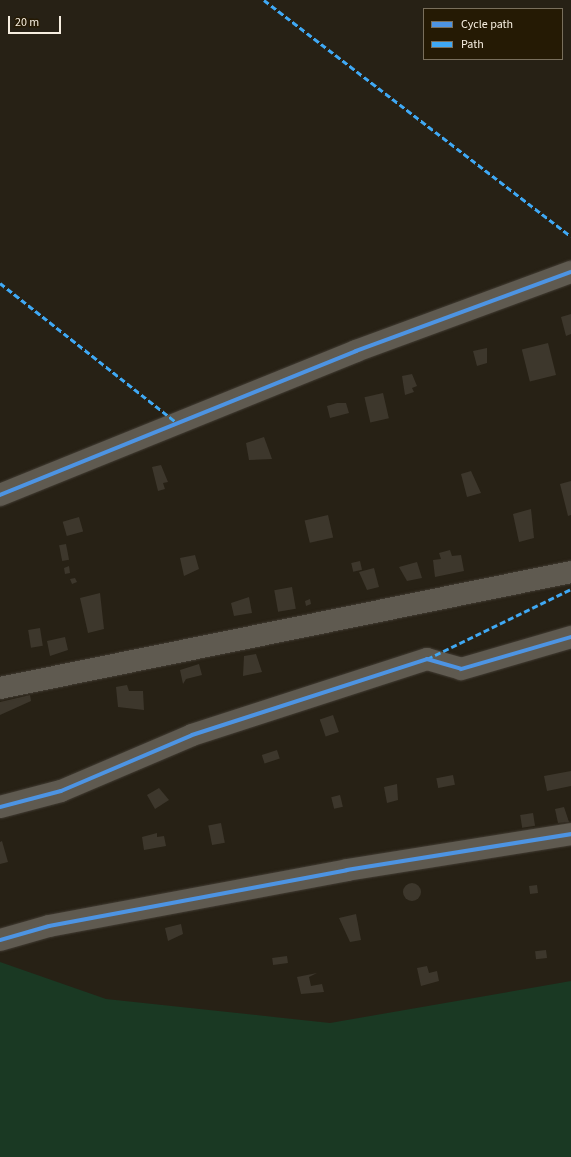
<!DOCTYPE html>
<style>
body{margin:0}
#map{position:relative;width:571px;height:1157px;overflow:hidden;background:#272115;font-family:"Source Sans 3",sans-serif}
div>[style]{position:absolute}
.green>*{inset:0;background:#1a3923}
.building>*{inset:0;background:#3d372c;transform-origin:0 0}
.round{border-radius:50%}
.roads{filter:drop-shadow(0 0 1px #423c33) drop-shadow(0 0 1px #423c33)}
.minor>*{height:22px;margin:-11px;padding:0 11px;transform-origin:11px;border-radius:11px;background:#5f5a50}
.quiet>*{height:3px;margin-top:-1.5px;transform-origin:0;background:repeating-linear-gradient(90deg,#3fa9f5 0 6px,transparent 0 9px)}
.cycleway>*{height:4px;margin:-2px;padding:0 2px;transform-origin:2px;border-radius:2px;background:#4d94e3}
span{translate:-50% -50%;white-space:nowrap;text-align:center;line-height:1.15;-webkit-text-stroke:4px #251a04;paint-order:stroke}
.legend{position:absolute;left:423px;top:8px;width:140px;height:52px;box-sizing:border-box;background:#251a04;border:1px solid #796f5c;margin:0;padding:5px 7px;list-style:none;font-size:12px;color:#f6eee0}
.legend li{display:flex;align-items:center;gap:8px;height:20px}
.legend b{width:20px;border:1px solid #796f5c}
.scale{position:absolute;left:8px;top:16px;width:53px;height:18px;box-sizing:border-box;border:2px solid #f6eee0;border-top:0;padding-left:5px;font-size:12px;line-height:14px;white-space:nowrap;color:#f6eee0;-webkit-text-stroke:3px #251a04;paint-order:stroke}
</style>
<div id="map">
<div class="green">
<i style="clip-path:polygon(0 962px,106px 999px,330px 1023px,571px 981px,571px 1157px,0 1157px)"></i>
</div>
<div class="building">
<i style="clip-path:polygon(571px 314px,571px 334px,566px 336px,561px 317px)"></i>
<i style="left:548px;top:343px;width:33px;height:27px;rotate:76deg"></i>
<i style="clip-path:polygon(487px 348px,487px 363px,477px 366px,473px 351px)"></i>
<i style="clip-path:polygon(412px 374px,417px 386px,412px 388px,414px 392px,405px 395px,402px 376px)"></i>
<i style="left:383px;top:393px;width:26px;height:19px;rotate:77deg"></i>
<i style="clip-path:polygon(337px 403px,346px 403px,349px 413px,330px 418px,327px 406px)"></i>
<i style="clip-path:polygon(264px 437px,272px 459px,249px 460px,246px 443px)"></i>
<i style="clip-path:polygon(161px 465px,168px 482px,163px 483px,165px 489px,158px 491px,152px 467px)"></i>
<i style="clip-path:polygon(471px 471px,481px 493px,467px 497px,461px 474px)"></i>
<i style="clip-path:polygon(571px 481px,571px 515px,568px 516px,560px 484px)"></i>
<i style="clip-path:polygon(531px 509px,534px 538px,519px 542px,513px 514px)"></i>
<i style="left:328px;top:515px;width:23px;height:24px;rotate:77deg"></i>
<i style="left:79px;top:517px;width:15px;height:17px;rotate:74deg"></i>
<i style="left:66px;top:544px;width:16px;height:7px;rotate:79deg"></i>
<i style="clip-path:polygon(450px 550px,452px 556px,461px 555px,464px 571px,435px 577px,433px 560px,441px 559px,439px 553px)"></i>
<i style="clip-path:polygon(195px 555px,199px 569px,184px 576px,180px 558px)"></i>
<i style="left:360px;top:561px;width:9px;height:9px;rotate:77deg"></i>
<i style="clip-path:polygon(417px 562px,422px 578px,407px 581px,399px 567px)"></i>
<i style="clip-path:polygon(69px 566px,70px 573px,65px 574px,64px 568px)"></i>
<i style="clip-path:polygon(374px 568px,379px 587px,367px 590px,359px 572px)"></i>
<i style="clip-path:polygon(75px 578px,77px 582px,72px 584px,70px 579px)"></i>
<i style="left:292px;top:587px;width:22px;height:18px;rotate:80deg"></i>
<i style="clip-path:polygon(100px 593px,104px 629px,88px 633px,80px 598px)"></i>
<i style="clip-path:polygon(249px 597px,252px 613px,234px 616px,231px 603px)"></i>
<i style="clip-path:polygon(310px 599px,311px 604px,306px 606px,305px 601px)"></i>
<i style="left:40px;top:628px;width:18px;height:12px;rotate:81deg"></i>
<i style="clip-path:polygon(65px 637px,68px 650px,50px 656px,47px 641px)"></i>
<i style="clip-path:polygon(256px 654px,262px 672px,243px 676px,244px 656px)"></i>
<i style="clip-path:polygon(199px 664px,202px 675px,186px 679px,183px 684px,180px 670px)"></i>
<i style="clip-path:polygon(127px 685px,129px 691px,143px 691px,144px 710px,118px 707px,116px 687px)"></i>
<i style="clip-path:polygon(30px 695px,31px 701px,0 715px,0 702px)"></i>
<i style="left:333px;top:715px;width:18px;height:14px;rotate:71deg"></i>
<i style="left:277px;top:750px;width:9px;height:16px;rotate:72deg"></i>
<i style="clip-path:polygon(571px 771px,571px 786px,547px 791px,544px 776px)"></i>
<i style="left:453px;top:775px;width:10px;height:17px;rotate:79deg"></i>
<i style="clip-path:polygon(397px 784px,398px 800px,387px 803px,384px 787px)"></i>
<i style="clip-path:polygon(159px 788px,169px 800px,155px 809px,147px 795px)"></i>
<i style="left:340px;top:795px;width:12px;height:9px;rotate:76deg"></i>
<i style="clip-path:polygon(564px 807px,569px 822px,558px 823px,555px 809px)"></i>
<i style="left:533px;top:813px;width:13px;height:13px;rotate:81deg"></i>
<i style="left:221px;top:823px;width:20px;height:13px;rotate:79deg"></i>
<i style="clip-path:polygon(157px 833px,157px 837px,164px 836px,166px 846px,144px 850px,142px 837px)"></i>
<i style="clip-path:polygon(2px 841px,8px 862px,0 864px,0 842px)"></i>
<i class="round" style="left:403px;top:883px;width:18px;height:18px"></i>
<i style="left:537px;top:885px;width:8px;height:8px;rotate:83deg"></i>
<i style="clip-path:polygon(356px 914px,361px 940px,350px 942px,339px 918px)"></i>
<i style="clip-path:polygon(181px 924px,183px 934px,168px 941px,165px 928px)"></i>
<i style="left:546px;top:950px;width:8px;height:11px;rotate:83deg"></i>
<i style="left:287px;top:956px;width:7px;height:15px;rotate:82deg"></i>
<i style="clip-path:polygon(427px 966px,429px 973px,437px 971px,439px 981px,421px 986px,417px 968px)"></i>
<i style="clip-path:polygon(317px 973px,309px 977px,311px 986px,322px 984px,324px 992px,301px 994px,297px 977px)"></i>
</div>
<div class="roads">
<div class="minor">
<i style="left:0;top:495px;width:384px;rotate:-22deg"></i>
<i style="left:356px;top:351px;width:229px;rotate:-20.2deg"></i>
<i style="left:0;top:688px;width:583px;rotate:-11.48deg"></i>
<i style="left:0;top:807px;width:63px;rotate:-14.7deg"></i>
<i style="left:61px;top:791px;width:142px;rotate:-23.1deg"></i>
<i style="left:192px;top:735px;width:247px;rotate:-17.9deg"></i>
<i style="left:427px;top:659px;width:35px;rotate:16deg"></i>
<i style="left:461px;top:669px;width:115px;rotate:-16.2deg"></i>
<i style="left:0;top:940px;width:51px;rotate:-15.9deg"></i>
<i style="left:49px;top:926px;width:303px;rotate:-10.6deg"></i>
<i style="left:347px;top:870px;width:227px;rotate:-9.1deg"></i>
</div>
</div>
<div class="quiet">
<i style="left:264px;top:0;width:387px;rotate:37.6deg"></i>
<i style="left:0;top:283px;width:226px;rotate:38.3deg"></i>
<i style="left:427px;top:659px;width:160px;rotate:-25.9deg"></i>
</div>
<div class="cycleway">
<i style="left:0;top:495px;width:384px;rotate:-22deg"></i>
<i style="left:356px;top:351px;width:229px;rotate:-20.2deg"></i>
<i style="left:0;top:807px;width:63px;rotate:-14.7deg"></i>
<i style="left:61px;top:791px;width:142px;rotate:-23.1deg"></i>
<i style="left:192px;top:735px;width:247px;rotate:-17.9deg"></i>
<i style="left:427px;top:659px;width:35px;rotate:16deg"></i>
<i style="left:461px;top:669px;width:115px;rotate:-16.2deg"></i>
<i style="left:0;top:940px;width:51px;rotate:-15.9deg"></i>
<i style="left:49px;top:926px;width:303px;rotate:-10.6deg"></i>
<i style="left:347px;top:870px;width:227px;rotate:-9.1deg"></i>
</div>
<ul class="legend">
<li><b style="height:5px;background:#4d94e3"></b>Cycle path</li>
<li><b style="height:5px;background:#3fa9f5"></b>Path</li>
</ul>
<div class="scale">20 m</div>
</div>
